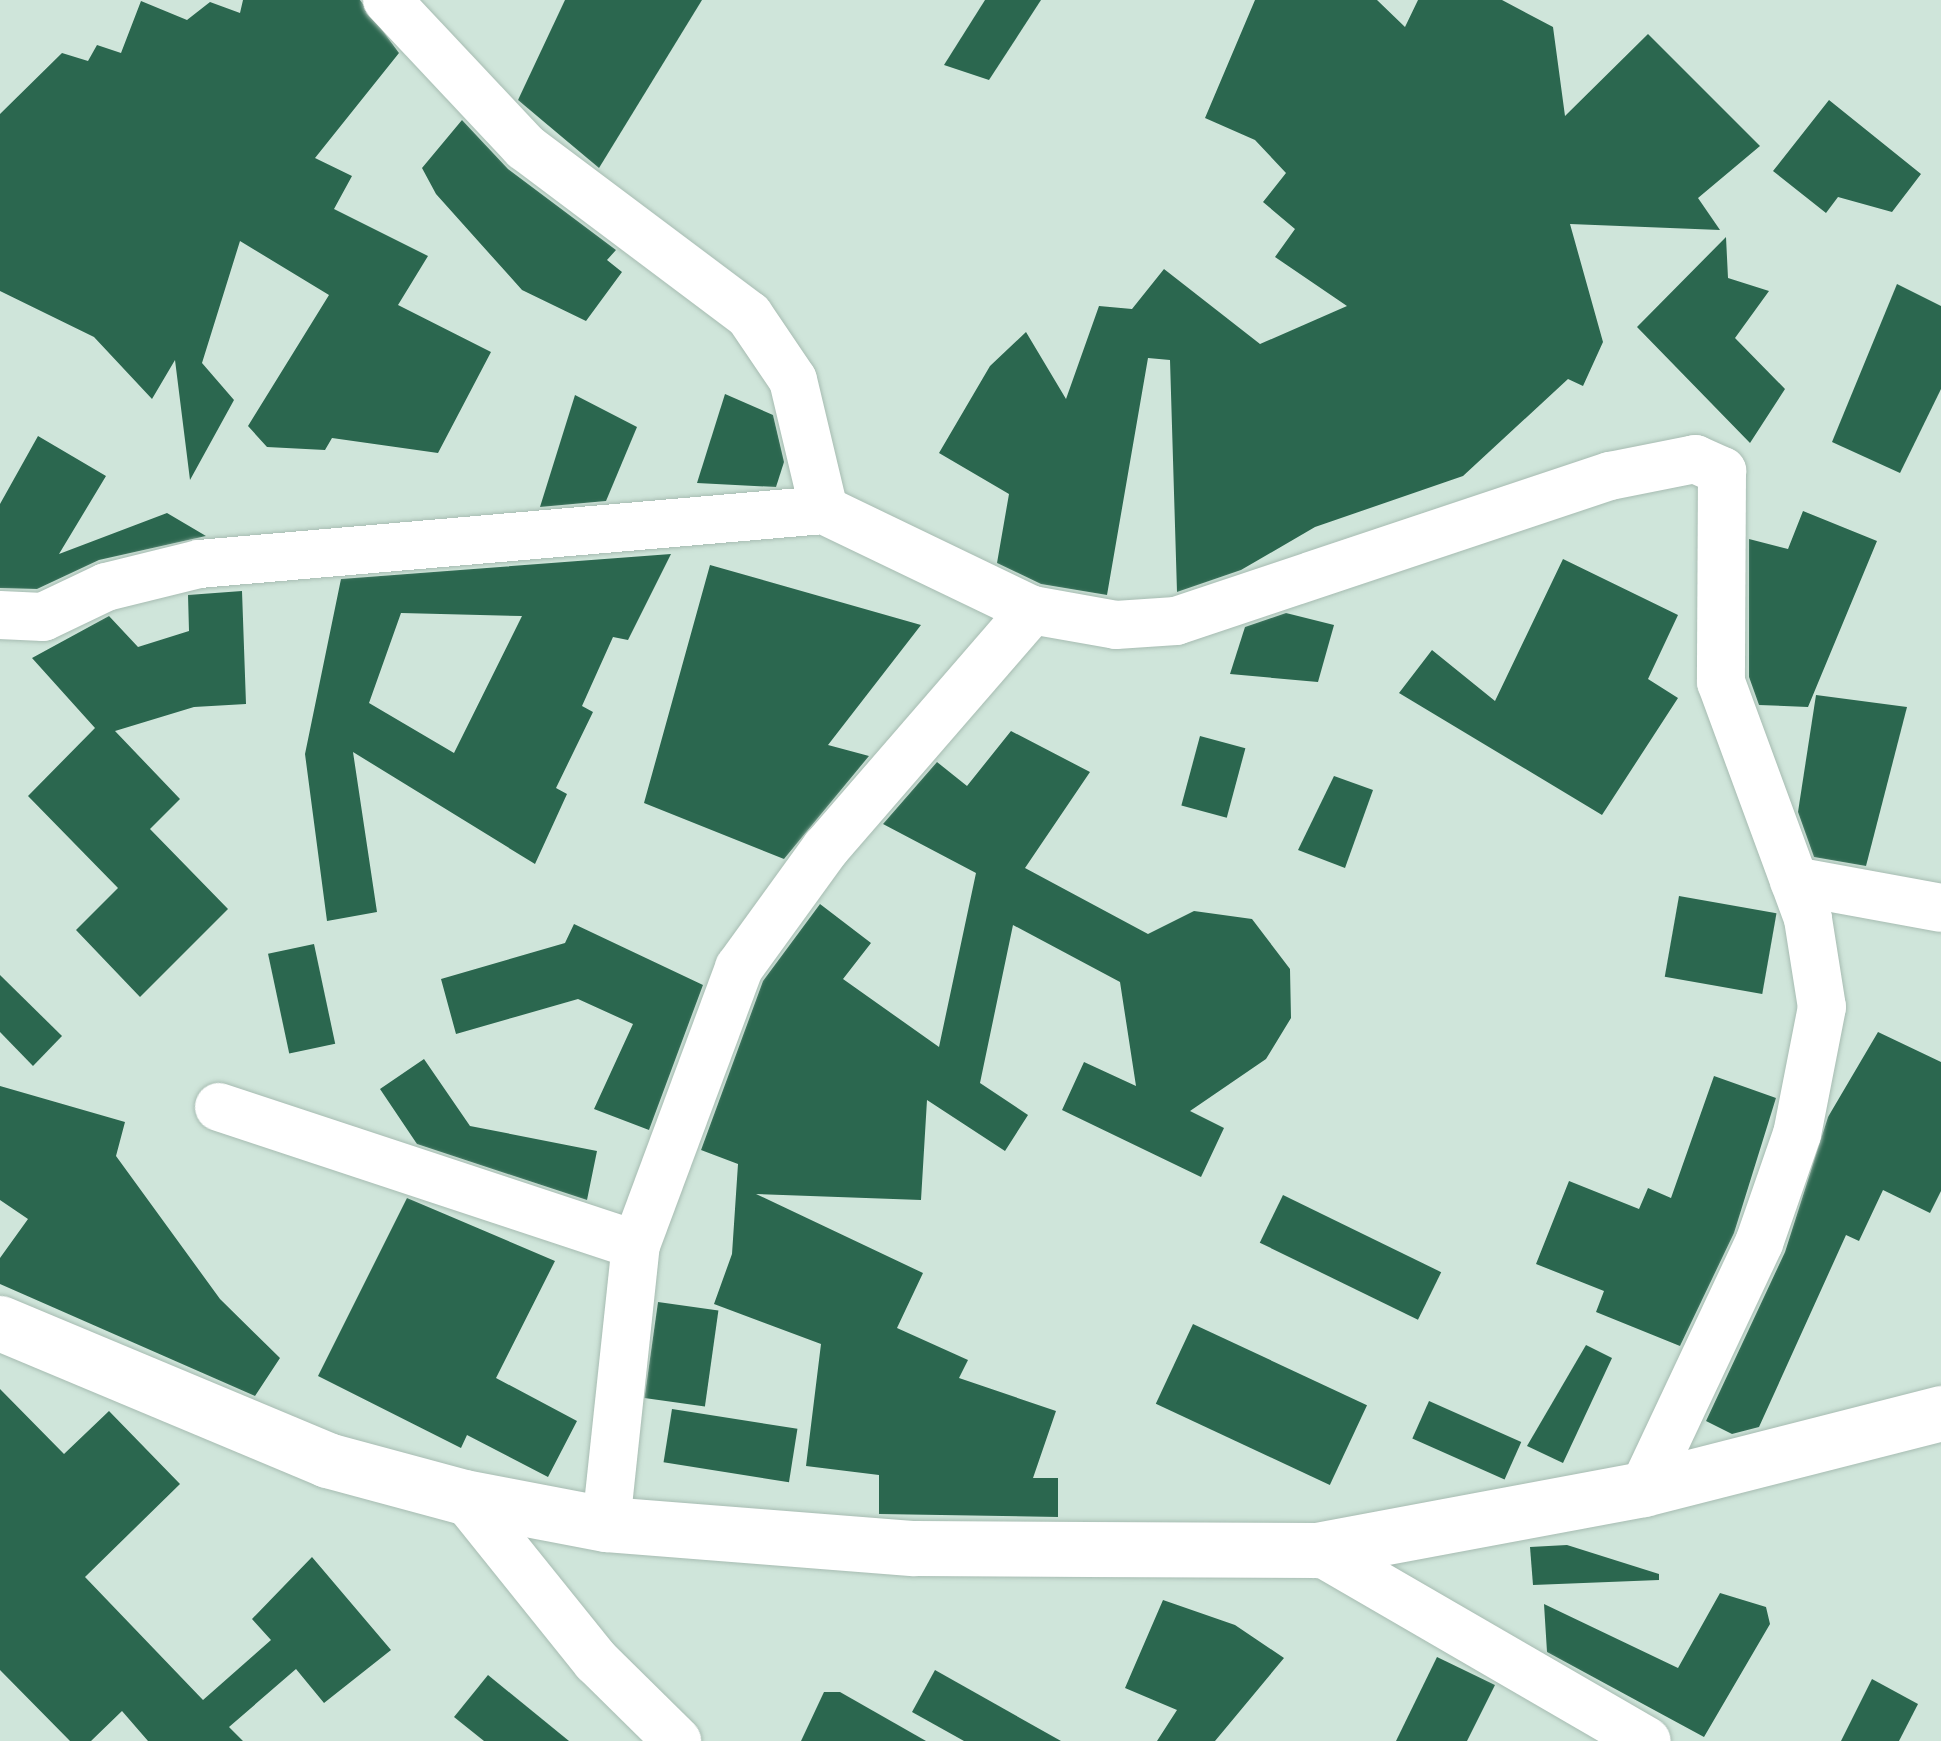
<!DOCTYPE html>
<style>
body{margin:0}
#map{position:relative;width:1941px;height:1741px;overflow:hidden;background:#cfe5da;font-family:Cabin,sans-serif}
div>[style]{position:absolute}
.building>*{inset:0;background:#2b674f;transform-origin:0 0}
.roads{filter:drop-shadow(0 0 2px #a7bcb2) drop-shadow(0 0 2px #a7bcb2)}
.minor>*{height:48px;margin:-24px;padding:0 24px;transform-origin:24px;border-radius:24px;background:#fff}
.tertiary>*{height:55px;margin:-27.5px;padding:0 27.5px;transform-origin:27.5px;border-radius:27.5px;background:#fff}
span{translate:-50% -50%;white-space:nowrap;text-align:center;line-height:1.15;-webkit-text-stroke:10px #fff;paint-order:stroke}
</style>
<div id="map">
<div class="building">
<i style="clip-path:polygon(243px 0,360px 0,399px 53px,315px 158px,352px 176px,334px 209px,428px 256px,398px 305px,491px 352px,438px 453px,332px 438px,325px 450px,267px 447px,248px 426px,329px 295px,240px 241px,202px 363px,234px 400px,190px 480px,175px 360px,152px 399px,94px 337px,0 291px,0 114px,62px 53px,88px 61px,97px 45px,121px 53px,141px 1px,187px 20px,210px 2px,240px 13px)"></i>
<i style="clip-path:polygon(565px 0,702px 0,599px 168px,518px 100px)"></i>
<i style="clip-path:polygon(985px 0,1041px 0,989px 80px,944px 65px)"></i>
<i style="clip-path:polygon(1255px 0,1377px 0,1405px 27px,1418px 0,1502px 0,1553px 27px,1565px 116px,1648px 34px,1760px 146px,1698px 198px,1720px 230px,1570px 224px,1603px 342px,1583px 386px,1568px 379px,1463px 476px,1315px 527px,1241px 570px,1177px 592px,1170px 360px,1148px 358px,1107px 595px,1041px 584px,997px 563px,1009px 494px,939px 453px,990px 366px,1026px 332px,1066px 399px,1099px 306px,1132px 309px,1164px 269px,1260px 344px,1347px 306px,1275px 257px,1295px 229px,1263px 202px,1286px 173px,1255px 140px,1205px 118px)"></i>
<i style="clip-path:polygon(1829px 100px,1921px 174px,1892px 212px,1838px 197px,1826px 213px,1773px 171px)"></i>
<i style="clip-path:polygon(462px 120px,508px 169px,616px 250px,607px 260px,622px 272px,586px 321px,522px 290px,436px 194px,422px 168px)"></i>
<i style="clip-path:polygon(1726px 237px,1728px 278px,1769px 291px,1735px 338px,1785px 389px,1750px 443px,1637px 327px)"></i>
<i style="clip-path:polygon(1897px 284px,1941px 306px,1941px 389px,1900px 473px,1832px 442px)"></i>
<i style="clip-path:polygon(725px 394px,773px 415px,784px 462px,776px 487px,697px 483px)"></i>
<i style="clip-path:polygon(575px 395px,637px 427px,606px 501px,540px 507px)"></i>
<i style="clip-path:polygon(38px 436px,106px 476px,59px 554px,167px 513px,206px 536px,99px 560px,37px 589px,0 588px,0 504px)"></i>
<i style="clip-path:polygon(1803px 511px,1877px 541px,1808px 707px,1759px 705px,1749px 677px,1749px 539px,1788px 549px)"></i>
<i style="clip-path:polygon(evenodd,671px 554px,628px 640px,613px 637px,582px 706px,593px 712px,556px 788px,567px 794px,535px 864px,353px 752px,377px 912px,327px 921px,305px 754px,341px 579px,671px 554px,401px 613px,522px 616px,454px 753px,369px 703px,401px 613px)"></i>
<i style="clip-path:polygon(1563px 559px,1678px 615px,1648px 679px,1678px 698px,1602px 815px,1399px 693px,1432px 650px,1495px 701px)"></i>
<i style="clip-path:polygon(710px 565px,921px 625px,828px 745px,869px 756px,784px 859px,644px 803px)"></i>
<i style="clip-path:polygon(242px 591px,246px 704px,194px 707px,115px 731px,180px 799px,150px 829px,228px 909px,140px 997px,76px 930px,118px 888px,28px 796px,95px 728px,32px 658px,109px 616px,138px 647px,189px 631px,188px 595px)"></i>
<i style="clip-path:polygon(1286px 613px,1334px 625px,1318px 682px,1230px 674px,1245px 627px)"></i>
<i style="clip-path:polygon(1816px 695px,1907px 707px,1866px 866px,1814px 857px,1798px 812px)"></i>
<i style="clip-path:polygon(1011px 731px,1090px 772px,1025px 868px,1148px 934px,1194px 911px,1252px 919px,1290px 969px,1291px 1018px,1266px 1059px,1190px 1111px,1224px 1128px,1201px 1177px,1062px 1110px,1084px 1062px,1136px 1086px,1120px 982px,1013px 925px,980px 1083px,1028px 1115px,1005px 1151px,927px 1100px,921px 1200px,756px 1194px,923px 1273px,897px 1328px,968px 1360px,959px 1378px,1056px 1411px,1033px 1478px,1058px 1478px,1058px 1517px,879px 1514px,879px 1475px,806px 1466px,821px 1344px,714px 1304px,732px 1254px,738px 1164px,701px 1150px,763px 981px,820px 904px,871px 943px,843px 979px,939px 1047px,976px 873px,883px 824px,937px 762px,967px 786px)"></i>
<i style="left:1200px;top:736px;width:47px;height:72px;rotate:15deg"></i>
<i style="clip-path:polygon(1334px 776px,1373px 790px,1345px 868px,1298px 850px)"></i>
<i style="left:1679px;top:896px;width:99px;height:82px;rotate:10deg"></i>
<i style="clip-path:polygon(574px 924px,703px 985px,649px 1130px,594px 1109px,633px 1024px,578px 999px,456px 1034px,441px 979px,565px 943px)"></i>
<i style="left:314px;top:944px;width:102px;height:47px;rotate:78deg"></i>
<i style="clip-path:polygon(0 975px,62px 1036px,33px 1066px,0 1032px)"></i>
<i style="clip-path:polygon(1878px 1032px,1941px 1062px,1941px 1191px,1930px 1213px,1883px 1190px,1859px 1241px,1846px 1235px,1759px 1427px,1732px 1434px,1706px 1421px,1785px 1252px,1828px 1117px)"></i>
<i style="clip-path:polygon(424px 1059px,470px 1126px,597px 1151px,587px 1200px,417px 1144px,380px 1089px)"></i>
<i style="clip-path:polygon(1714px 1076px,1776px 1098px,1734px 1233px,1680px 1346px,1596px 1312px,1604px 1291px,1536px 1264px,1569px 1181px,1639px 1209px,1648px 1188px,1671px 1198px)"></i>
<i style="clip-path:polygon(0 1086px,125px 1122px,116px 1156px,220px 1299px,280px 1358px,255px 1396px,0 1284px,0 1258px,28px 1219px,0 1200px)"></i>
<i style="left:1283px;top:1195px;width:176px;height:53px;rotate:26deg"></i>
<i style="clip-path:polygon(407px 1198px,555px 1261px,496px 1378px,577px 1421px,548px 1477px,467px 1435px,461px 1448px,318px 1376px)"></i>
<i style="left:658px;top:1302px;width:61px;height:97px;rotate:8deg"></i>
<i style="left:1193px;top:1324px;width:192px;height:88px;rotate:25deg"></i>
<i style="clip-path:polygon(1586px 1345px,1612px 1358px,1563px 1463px,1527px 1446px)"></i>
<i style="clip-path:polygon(0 1389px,64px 1454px,109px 1411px,180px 1484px,85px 1577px,203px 1700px,271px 1640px,252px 1619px,312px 1557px,391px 1650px,324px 1703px,296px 1669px,229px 1727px,243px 1741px,148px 1741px,122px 1711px,91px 1741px,70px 1741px,0 1670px)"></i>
<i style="left:1429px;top:1401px;width:101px;height:41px;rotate:24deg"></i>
<i style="left:672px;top:1409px;width:127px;height:54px;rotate:9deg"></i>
<i style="clip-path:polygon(1567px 1545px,1659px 1574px,1659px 1580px,1533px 1585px,1530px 1547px)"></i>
<i style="clip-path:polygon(1720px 1593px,1766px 1607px,1770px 1624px,1704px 1737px,1547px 1652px,1544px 1604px,1678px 1668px)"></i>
<i style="clip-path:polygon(1163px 1600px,1235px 1625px,1284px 1658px,1215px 1741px,1157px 1741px,1177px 1710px,1125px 1688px)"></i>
<i style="clip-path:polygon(1437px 1657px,1495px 1685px,1467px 1741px,1396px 1741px)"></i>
<i style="clip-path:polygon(935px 1670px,1061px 1741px,964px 1741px,912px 1712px)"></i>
<i style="clip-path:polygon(488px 1675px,569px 1741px,484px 1741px,454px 1717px)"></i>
<i style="clip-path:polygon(1872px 1679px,1918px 1704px,1899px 1741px,1841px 1741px)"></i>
<i style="clip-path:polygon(824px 1692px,840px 1692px,926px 1741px,801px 1741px)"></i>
</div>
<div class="roads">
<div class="minor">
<i style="left:387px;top:0;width:202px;rotate:46.8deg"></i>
<i style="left:525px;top:147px;width:280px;rotate:36.9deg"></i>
<i style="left:749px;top:315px;width:78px;rotate:55.9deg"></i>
<i style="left:793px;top:380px;width:134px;rotate:76.6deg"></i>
<i style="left:0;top:615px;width:43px;rotate:2.7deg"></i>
<i style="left:43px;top:617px;width:70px;rotate:-25.5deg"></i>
<i style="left:106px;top:587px;width:96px;rotate:-13.9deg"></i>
<i style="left:199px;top:564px;width:627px;rotate:-4.94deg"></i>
<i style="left:824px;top:510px;width:231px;rotate:25.7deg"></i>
<i style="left:1032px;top:610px;width:85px;rotate:10.1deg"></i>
<i style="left:1116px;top:625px;width:60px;rotate:-3.8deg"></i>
<i style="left:1176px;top:621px;width:458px;rotate:-18.5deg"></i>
<i style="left:1610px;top:476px;width:87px;rotate:-11.3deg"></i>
<i style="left:1695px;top:459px;width:30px;rotate:24deg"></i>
<i style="left:1722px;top:471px;width:211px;rotate:90.3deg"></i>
<i style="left:1721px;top:682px;width:252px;rotate:69.8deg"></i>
<i style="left:1808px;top:919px;width:89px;rotate:81deg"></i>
<i style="left:1822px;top:1007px;width:129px;rotate:101.1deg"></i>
<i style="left:1797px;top:1134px;width:115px;rotate:109.2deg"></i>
<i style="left:1759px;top:1243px;width:272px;rotate:115.2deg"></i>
<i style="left:1794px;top:881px;width:149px;rotate:10.4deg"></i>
<i style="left:219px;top:1107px;width:439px;rotate:18.3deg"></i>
<i style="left:464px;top:1497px;width:211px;rotate:51.2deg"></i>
<i style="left:596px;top:1661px;width:114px;rotate:44.6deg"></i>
<i style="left:606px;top:1524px;width:281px;rotate:-83.9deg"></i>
<i style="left:636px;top:1245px;width:296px;rotate:-69.6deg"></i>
<i style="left:739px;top:968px;width:148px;rotate:-54.1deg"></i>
<i style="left:826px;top:848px;width:315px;rotate:-49.1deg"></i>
<i style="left:1317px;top:1550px;width:381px;rotate:30.1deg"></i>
</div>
<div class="tertiary">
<i style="left:0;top:1323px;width:355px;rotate:22.7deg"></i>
<i style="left:327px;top:1460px;width:142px;rotate:15.1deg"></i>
<i style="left:464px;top:1497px;width:145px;rotate:10.8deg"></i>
<i style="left:606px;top:1524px;width:309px;rotate:4.5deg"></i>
<i style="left:914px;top:1548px;width:403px;rotate:0.3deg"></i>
<i style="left:1317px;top:1550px;width:332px;rotate:-10.6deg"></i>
<i style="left:1643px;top:1489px;width:308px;rotate:-14.3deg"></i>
</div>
</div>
</div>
